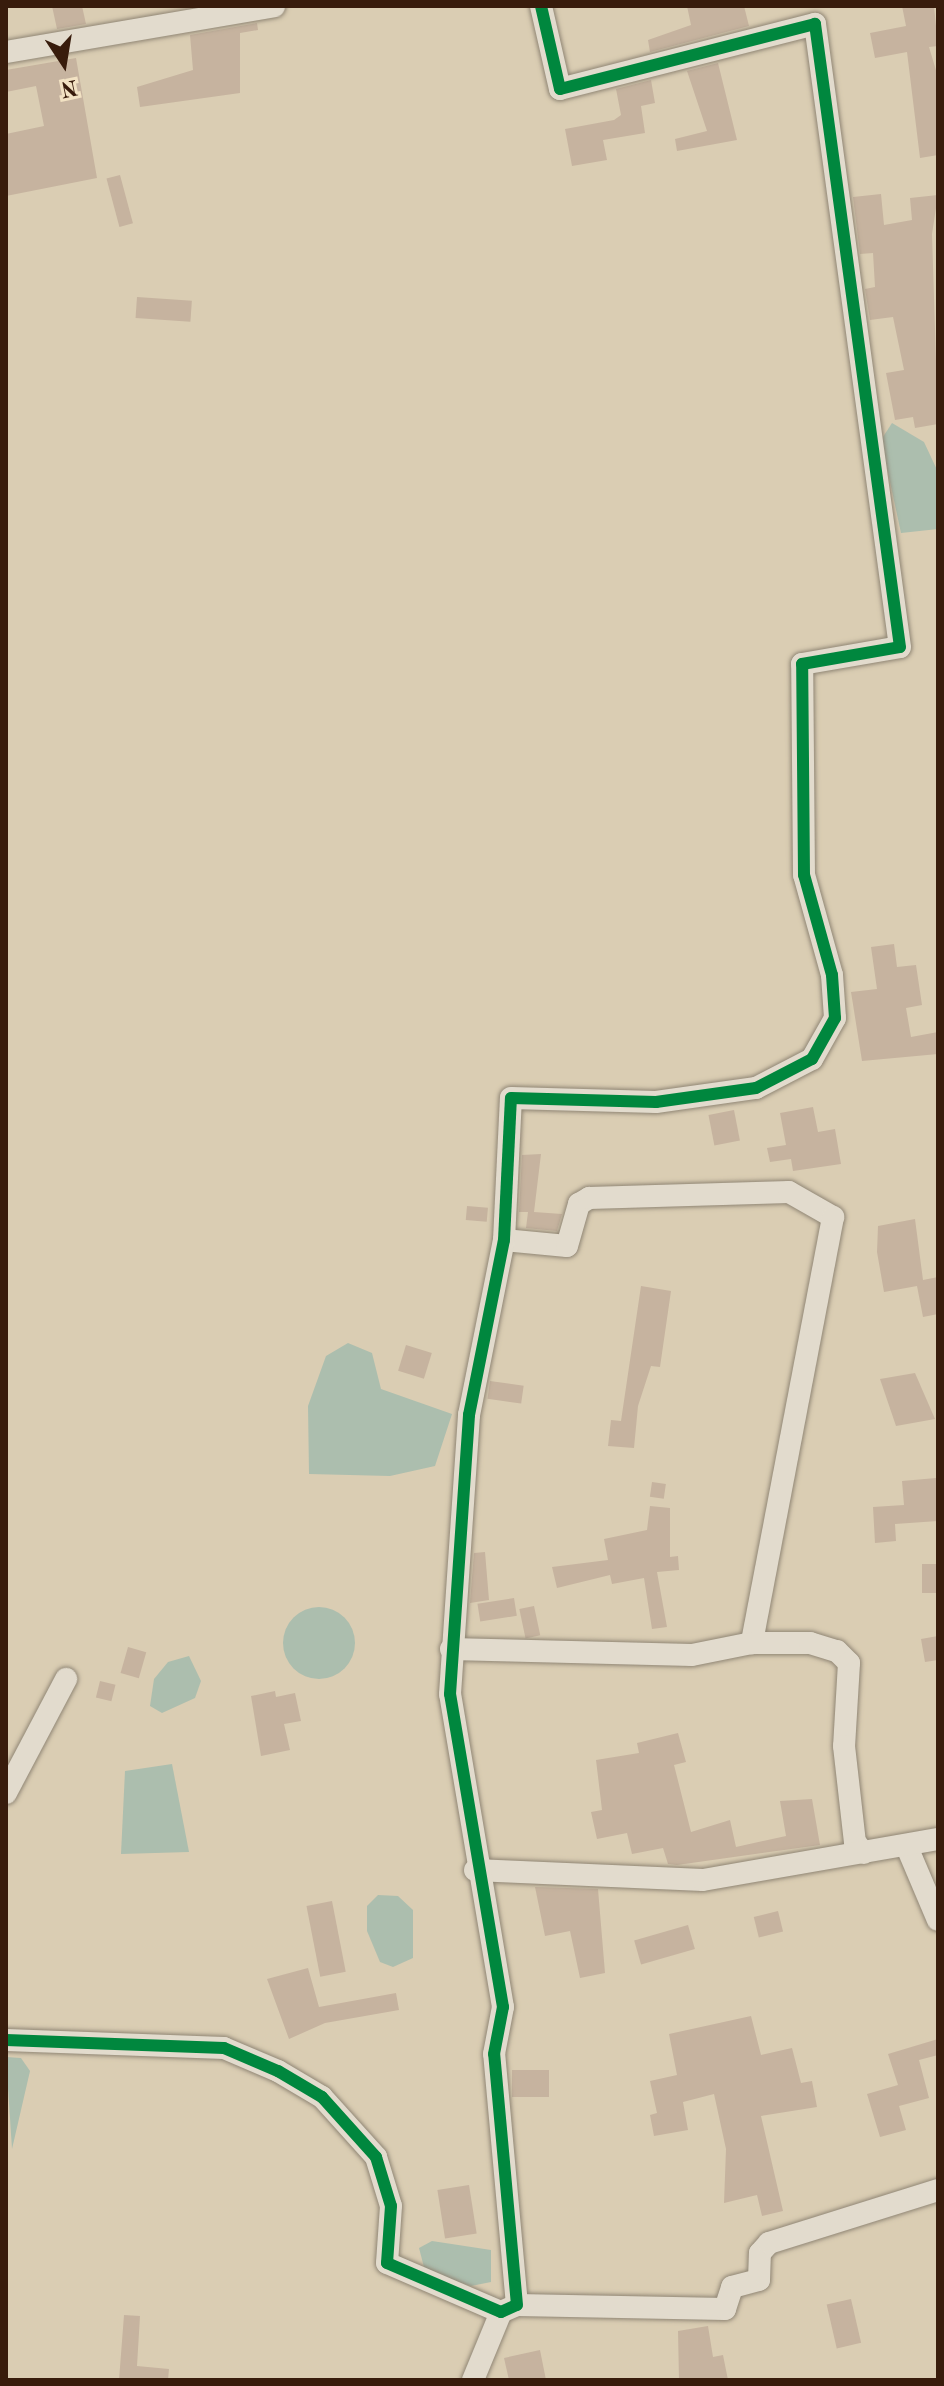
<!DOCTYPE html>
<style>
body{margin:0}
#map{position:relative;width:944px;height:2386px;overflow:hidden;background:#dacdb3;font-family:"Old Standard TT",serif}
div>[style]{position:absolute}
.water>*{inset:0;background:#acbeae}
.round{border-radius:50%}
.building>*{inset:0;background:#c6b39f;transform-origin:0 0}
.roads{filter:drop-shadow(0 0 2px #908675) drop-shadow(0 0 2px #908675)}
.street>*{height:22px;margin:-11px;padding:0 11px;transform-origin:11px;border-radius:11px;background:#e2dbcd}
.cycleway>*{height:12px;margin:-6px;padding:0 6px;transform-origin:6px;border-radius:6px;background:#00873e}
span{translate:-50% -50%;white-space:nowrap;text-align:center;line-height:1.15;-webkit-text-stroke:8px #f2e2c3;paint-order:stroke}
.frame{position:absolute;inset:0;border:8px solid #381c0c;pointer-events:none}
.north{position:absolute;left:24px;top:24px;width:80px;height:80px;-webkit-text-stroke:6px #f2e2c3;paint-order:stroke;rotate:168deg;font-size:22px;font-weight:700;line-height:32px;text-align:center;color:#381c0c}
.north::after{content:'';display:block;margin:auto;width:28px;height:36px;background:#381c0c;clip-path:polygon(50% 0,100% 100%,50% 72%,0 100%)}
</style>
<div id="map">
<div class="water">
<i style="clip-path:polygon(892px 423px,924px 442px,938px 472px,938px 529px,901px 533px,881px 440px)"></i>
<i style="clip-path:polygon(348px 1343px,372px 1353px,381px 1389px,452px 1414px,435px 1466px,390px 1476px,309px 1474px,308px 1406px,326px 1356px)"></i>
<i class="round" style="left:283px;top:1607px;width:72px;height:72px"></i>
<i style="clip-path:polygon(189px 1656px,201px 1681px,195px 1698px,162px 1713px,150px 1706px,154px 1679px,168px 1662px)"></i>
<i style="clip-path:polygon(172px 1764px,189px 1852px,121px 1854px,125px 1771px)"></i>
<i style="clip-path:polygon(378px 1895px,398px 1896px,413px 1910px,413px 1958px,393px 1967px,380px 1962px,367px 1931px,367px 1906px)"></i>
<i style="clip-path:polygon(6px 2057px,21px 2058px,30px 2071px,12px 2149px)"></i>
<i style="clip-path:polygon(432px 2241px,491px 2250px,491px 2282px,471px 2286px,425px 2271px,419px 2248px)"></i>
</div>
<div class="building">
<i style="clip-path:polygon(52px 6px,82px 6px,86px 24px,57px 29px)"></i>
<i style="clip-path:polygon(687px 6px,744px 6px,749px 26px,650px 52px,648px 40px,691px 25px)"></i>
<i style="clip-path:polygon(902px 6px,934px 6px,938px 46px,929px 47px,938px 77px,938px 155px,920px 158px,907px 52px,875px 58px,870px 33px,906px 26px)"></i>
<i style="clip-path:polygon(257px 23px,258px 30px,240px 33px,240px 93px,140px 107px,137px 87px,193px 70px,190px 35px)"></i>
<i style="clip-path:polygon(76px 58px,97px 178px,6px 196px,6px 134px,44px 126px,36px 86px,6px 92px,6px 70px)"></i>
<i style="clip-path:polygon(718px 63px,737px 140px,677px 151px,675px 139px,707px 131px,687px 71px)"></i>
<i style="clip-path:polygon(651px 80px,655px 103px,641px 106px,645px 133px,603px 140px,607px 160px,572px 166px,565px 129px,614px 120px,621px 115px,616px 89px)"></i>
<i style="left:120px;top:175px;width:50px;height:14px;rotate:75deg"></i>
<i style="clip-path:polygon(881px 194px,884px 225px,912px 220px,910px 198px,938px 195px,932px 234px,938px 424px,915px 428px,913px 417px,895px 420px,886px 373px,904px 370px,893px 317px,870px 320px,865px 289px,875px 287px,873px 253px,860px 254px,853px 197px)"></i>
<i style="left:137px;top:297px;width:55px;height:21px;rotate:4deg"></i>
<i style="clip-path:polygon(894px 944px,897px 967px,916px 965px,922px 1005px,906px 1008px,911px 1037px,938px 1032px,938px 1054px,862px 1061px,851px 992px,877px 989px,871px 947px)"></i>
<i style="clip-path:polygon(813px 1107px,818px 1132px,835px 1129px,841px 1164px,793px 1171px,791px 1159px,770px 1162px,767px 1148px,786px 1145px,780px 1113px)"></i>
<i style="left:734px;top:1110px;width:31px;height:26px;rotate:79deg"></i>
<i style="clip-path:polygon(541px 1154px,534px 1212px,562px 1214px,557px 1231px,526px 1228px,528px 1212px,519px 1212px,522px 1155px)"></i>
<i style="left:467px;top:1206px;width:21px;height:14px;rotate:5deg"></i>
<i style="clip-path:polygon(915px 1219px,923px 1280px,938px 1277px,938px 1314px,923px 1317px,917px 1286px,884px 1292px,877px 1252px,878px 1226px)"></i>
<i style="clip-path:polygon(641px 1286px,671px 1291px,660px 1367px,651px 1366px,638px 1406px,634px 1448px,608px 1446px,611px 1420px,621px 1421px)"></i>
<i style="left:406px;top:1345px;width:27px;height:27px;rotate:17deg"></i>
<i style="clip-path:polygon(915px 1373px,935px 1419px,896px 1426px,880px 1379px)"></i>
<i style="left:490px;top:1381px;width:34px;height:18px;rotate:8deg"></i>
<i style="clip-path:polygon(936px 1478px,938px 1521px,895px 1524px,896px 1541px,875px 1543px,873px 1507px,904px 1505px,902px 1481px)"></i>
<i style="left:652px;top:1482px;width:14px;height:15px;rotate:8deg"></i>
<i style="clip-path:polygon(650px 1506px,670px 1508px,670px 1557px,678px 1556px,679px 1570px,657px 1572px,667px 1627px,652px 1629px,644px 1578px,612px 1584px,610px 1575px,557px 1588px,552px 1567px,608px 1560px,604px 1539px,647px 1530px)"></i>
<i style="clip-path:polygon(485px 1552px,489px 1600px,470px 1603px,474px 1553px)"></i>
<i style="left:922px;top:1564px;width:16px;height:29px"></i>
<i style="left:514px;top:1598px;width:18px;height:37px;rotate:81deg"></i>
<i style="left:534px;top:1606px;width:30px;height:15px;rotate:78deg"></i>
<i style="clip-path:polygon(938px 1636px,938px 1660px,925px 1662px,921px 1639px)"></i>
<i style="left:128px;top:1647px;width:19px;height:27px;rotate:16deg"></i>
<i style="left:100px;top:1681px;width:16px;height:17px;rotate:14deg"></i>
<i style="clip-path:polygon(275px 1691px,276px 1697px,295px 1693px,301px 1721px,284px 1724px,290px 1750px,261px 1756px,251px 1696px)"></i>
<i style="clip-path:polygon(678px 1733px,686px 1762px,674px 1765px,691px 1832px,730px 1820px,736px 1847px,786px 1836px,780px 1801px,812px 1799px,820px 1845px,677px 1865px,668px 1864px,663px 1848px,632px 1854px,627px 1833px,597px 1839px,591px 1812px,602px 1810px,596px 1760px,639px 1753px,637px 1743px)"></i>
<i style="clip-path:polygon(535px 1887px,598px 1889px,605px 1973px,580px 1978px,570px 1931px,545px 1936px)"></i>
<i style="left:332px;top:1901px;width:72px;height:26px;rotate:79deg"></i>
<i style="left:778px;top:1911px;width:21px;height:25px;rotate:76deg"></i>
<i style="left:688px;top:1925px;width:25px;height:56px;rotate:74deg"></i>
<i style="clip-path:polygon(308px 1968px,319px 2007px,396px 1993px,399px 2010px,325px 2023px,289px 2039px,267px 1979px)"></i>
<i style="clip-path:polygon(751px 2016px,761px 2055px,792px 2048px,801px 2083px,812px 2081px,817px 2107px,761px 2116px,783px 2211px,762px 2216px,757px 2195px,724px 2203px,726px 2149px,714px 2094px,683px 2102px,688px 2130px,654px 2136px,650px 2115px,657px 2113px,650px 2081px,677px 2075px,669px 2034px)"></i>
<i style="clip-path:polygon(938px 2039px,938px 2055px,919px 2060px,929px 2098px,899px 2106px,906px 2130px,880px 2137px,867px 2094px,898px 2085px,888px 2054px)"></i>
<i style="left:512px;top:2070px;width:37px;height:27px"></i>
<i style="left:469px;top:2185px;width:49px;height:32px;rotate:81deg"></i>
<i style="left:851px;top:2299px;width:45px;height:25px;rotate:77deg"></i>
<i style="clip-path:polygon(124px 2315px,140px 2316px,137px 2366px,169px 2369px,168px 2380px,119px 2380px)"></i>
<i style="clip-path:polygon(708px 2326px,713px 2357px,723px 2355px,728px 2380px,679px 2380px,678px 2331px)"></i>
<i style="clip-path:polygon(540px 2350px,546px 2380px,509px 2380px,504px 2358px)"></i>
</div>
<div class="roads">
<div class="street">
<i style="left:6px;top:52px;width:272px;rotate:-9.7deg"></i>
<i style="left:504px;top:1240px;width:63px;rotate:5.4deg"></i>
<i style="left:567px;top:1246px;width:44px;rotate:-74.1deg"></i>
<i style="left:579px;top:1204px;width:12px;rotate:-31deg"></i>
<i style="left:589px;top:1198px;width:200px;rotate:-1.7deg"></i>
<i style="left:789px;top:1192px;width:51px;rotate:29.6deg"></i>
<i style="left:833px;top:1217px;width:434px;rotate:100.8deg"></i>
<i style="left:451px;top:1649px;width:241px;rotate:1.4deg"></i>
<i style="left:692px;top:1655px;width:61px;rotate:-11.3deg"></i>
<i style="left:752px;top:1643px;width:58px"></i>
<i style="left:810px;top:1643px;width:28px;rotate:17deg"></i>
<i style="left:837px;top:1651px;width:17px;rotate:45deg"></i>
<i style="left:849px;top:1663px;width:83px;rotate:93.4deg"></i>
<i style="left:844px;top:1746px;width:97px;rotate:83.5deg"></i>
<i style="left:855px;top:1842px;width:14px;rotate:51deg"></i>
<i style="left:6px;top:1793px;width:129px;rotate:-62.2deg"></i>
<i style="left:907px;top:1847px;width:79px;rotate:67deg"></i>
<i style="left:475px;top:1870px;width:228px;rotate:2.5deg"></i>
<i style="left:703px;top:1880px;width:239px;rotate:-9.9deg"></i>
<i style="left:6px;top:2040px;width:218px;rotate:2.1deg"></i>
<i style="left:224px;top:2048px;width:59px;rotate:23.1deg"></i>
<i style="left:278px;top:2071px;width:51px;rotate:30.6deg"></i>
<i style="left:322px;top:2097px;width:81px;rotate:48deg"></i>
<i style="left:376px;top:2157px;width:51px;rotate:73deg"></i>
<i style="left:391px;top:2206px;width:57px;rotate:94deg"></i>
<i style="left:387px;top:2263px;width:124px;rotate:23.3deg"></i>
<i style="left:501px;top:2312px;width:17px;rotate:-24deg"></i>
<i style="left:517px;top:2305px;width:252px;rotate:-95.2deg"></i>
<i style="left:494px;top:2054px;width:48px;rotate:-79.2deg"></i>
<i style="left:503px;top:2007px;width:317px;rotate:-99.6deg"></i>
<i style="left:450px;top:1694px;width:280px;rotate:-86.1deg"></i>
<i style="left:469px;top:1415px;width:178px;rotate:-78.7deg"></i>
<i style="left:504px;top:1240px;width:142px;rotate:-87.2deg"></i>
<i style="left:511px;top:1098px;width:145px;rotate:1.6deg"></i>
<i style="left:656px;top:1102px;width:101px;rotate:-8deg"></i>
<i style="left:756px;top:1088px;width:63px;rotate:-27.4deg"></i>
<i style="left:812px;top:1059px;width:47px;rotate:-60.7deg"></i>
<i style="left:835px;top:1018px;width:43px;rotate:-94deg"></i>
<i style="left:832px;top:975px;width:104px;rotate:-105.6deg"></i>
<i style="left:804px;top:875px;width:211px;rotate:-90.5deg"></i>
<i style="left:802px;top:664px;width:99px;rotate:-9.8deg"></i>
<i style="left:900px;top:647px;width:629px;rotate:-97.77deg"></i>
<i style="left:815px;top:24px;width:263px;rotate:165.7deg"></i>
<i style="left:560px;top:89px;width:85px;rotate:-102.9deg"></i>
<i style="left:517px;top:2305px;width:208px;rotate:1.1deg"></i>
<i style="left:725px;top:2309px;width:23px;rotate:-72deg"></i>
<i style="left:732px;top:2287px;width:28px;rotate:-15deg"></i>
<i style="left:759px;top:2280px;width:27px;rotate:-88deg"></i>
<i style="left:760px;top:2253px;width:13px;rotate:-48deg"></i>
<i style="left:769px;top:2243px;width:177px;rotate:-17.4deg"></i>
<i style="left:473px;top:2380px;width:74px;rotate:-67.6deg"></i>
</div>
</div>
<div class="cycleway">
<i style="left:6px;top:2040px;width:218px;rotate:2.1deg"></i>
<i style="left:224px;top:2048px;width:59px;rotate:23.1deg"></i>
<i style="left:278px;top:2071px;width:51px;rotate:30.6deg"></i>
<i style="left:322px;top:2097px;width:81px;rotate:48deg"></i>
<i style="left:376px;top:2157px;width:51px;rotate:73deg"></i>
<i style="left:391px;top:2206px;width:57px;rotate:94deg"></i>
<i style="left:387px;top:2263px;width:124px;rotate:23.3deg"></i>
<i style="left:501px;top:2312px;width:17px;rotate:-24deg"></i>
<i style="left:517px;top:2305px;width:252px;rotate:-95.2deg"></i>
<i style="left:494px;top:2054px;width:48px;rotate:-79.2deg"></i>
<i style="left:503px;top:2007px;width:317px;rotate:-99.6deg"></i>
<i style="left:450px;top:1694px;width:280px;rotate:-86.1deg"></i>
<i style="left:469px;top:1415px;width:178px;rotate:-78.7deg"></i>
<i style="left:504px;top:1240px;width:142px;rotate:-87.2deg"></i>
<i style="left:511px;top:1098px;width:145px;rotate:1.6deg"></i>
<i style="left:656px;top:1102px;width:101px;rotate:-8deg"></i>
<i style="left:756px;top:1088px;width:63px;rotate:-27.4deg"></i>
<i style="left:812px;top:1059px;width:47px;rotate:-60.7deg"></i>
<i style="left:835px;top:1018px;width:43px;rotate:-94deg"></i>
<i style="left:832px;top:975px;width:104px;rotate:-105.6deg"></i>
<i style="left:804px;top:875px;width:211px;rotate:-90.5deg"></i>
<i style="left:802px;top:664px;width:99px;rotate:-9.8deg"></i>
<i style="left:900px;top:647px;width:629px;rotate:-97.77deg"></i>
<i style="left:815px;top:24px;width:263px;rotate:165.7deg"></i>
<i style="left:560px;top:89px;width:85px;rotate:-102.9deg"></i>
</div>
<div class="frame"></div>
<div class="north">N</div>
</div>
